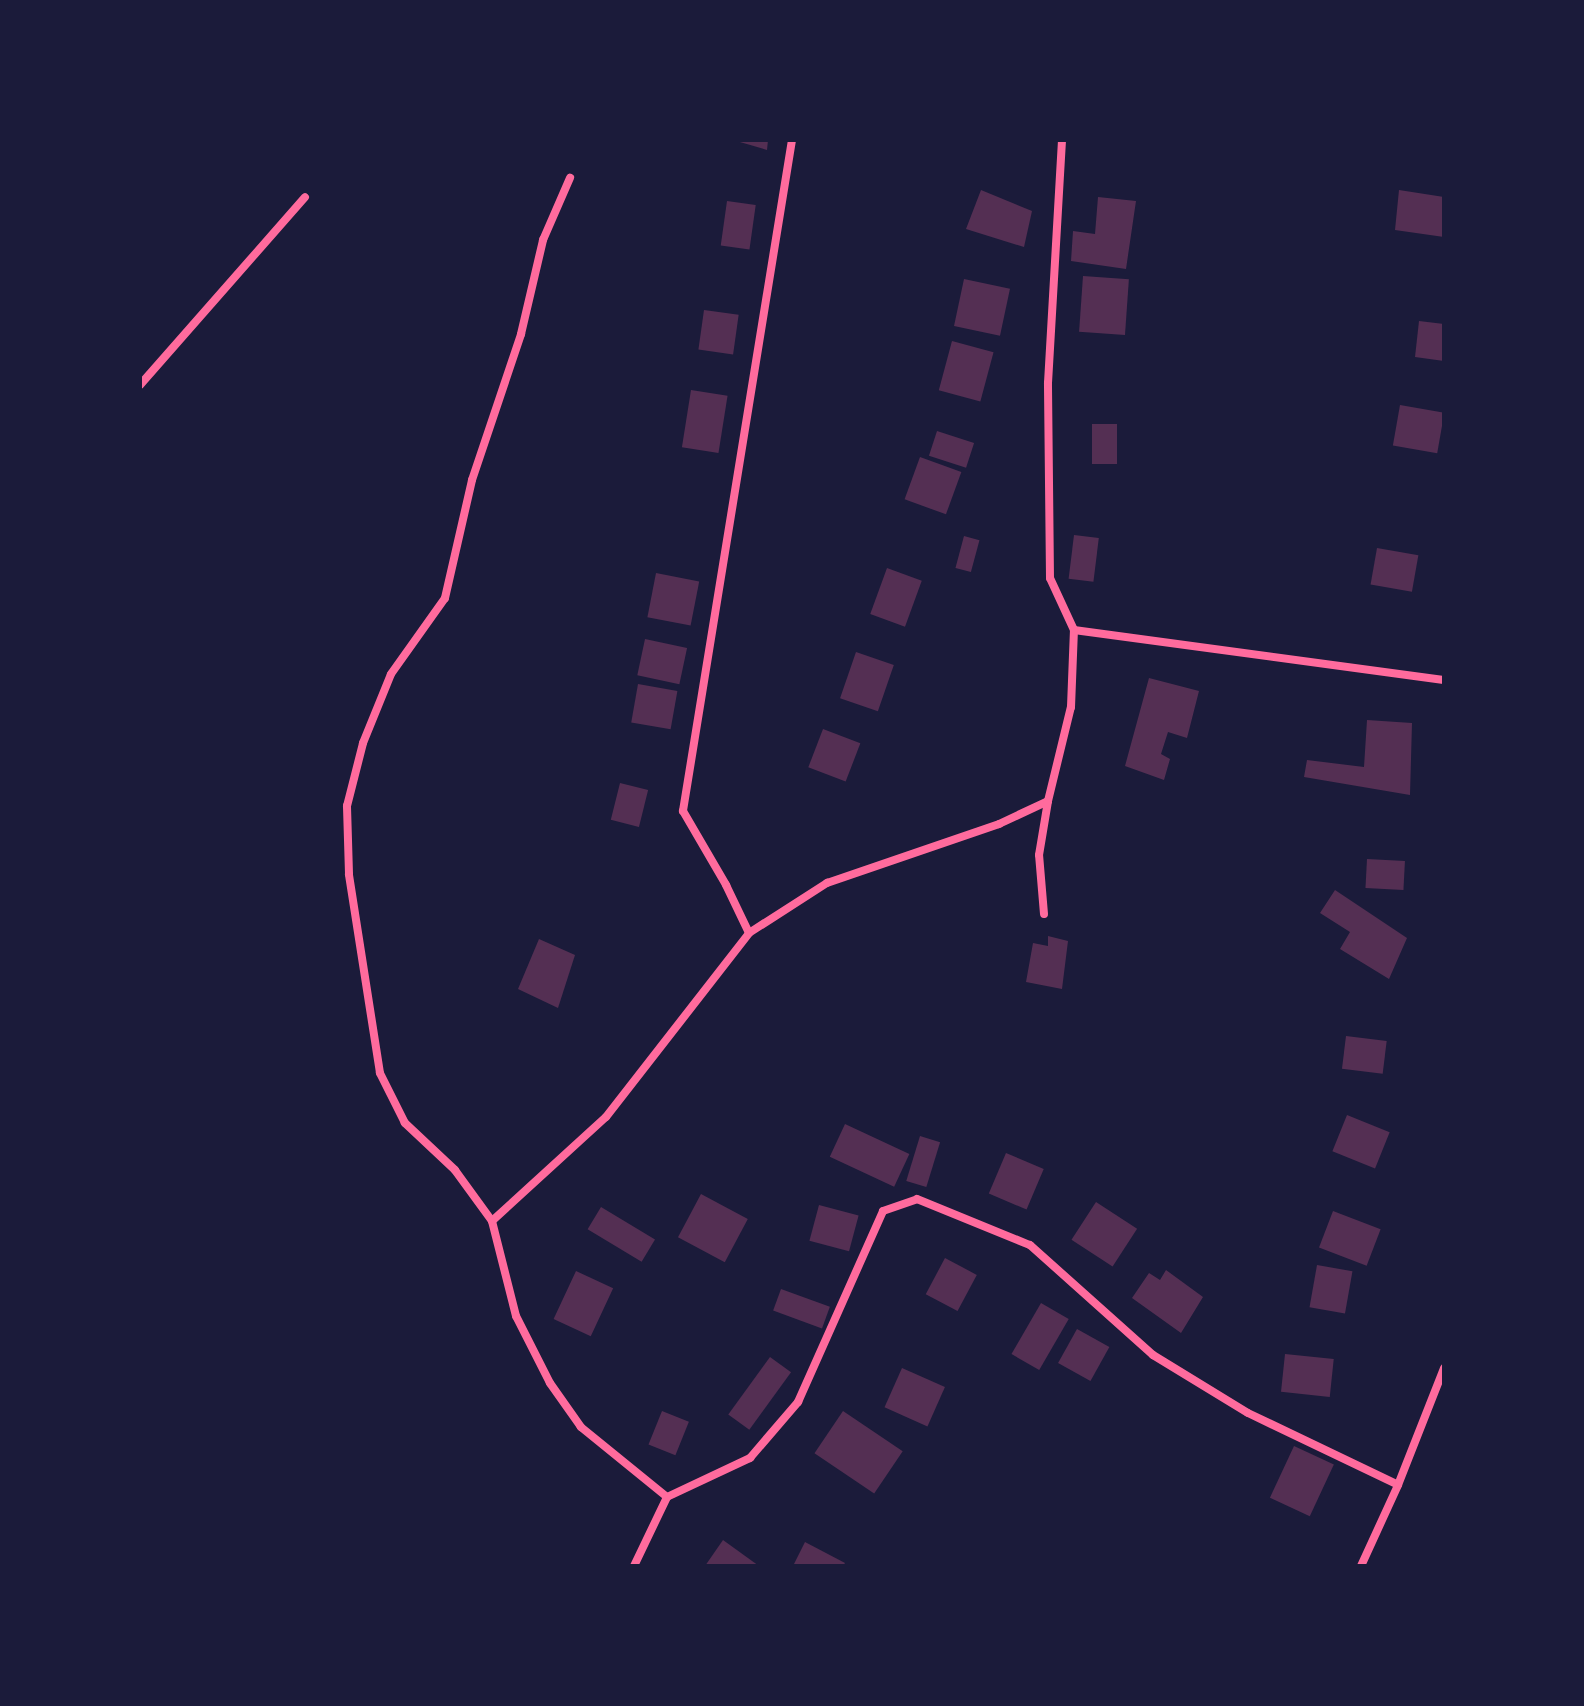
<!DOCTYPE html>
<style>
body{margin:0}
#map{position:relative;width:1584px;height:1706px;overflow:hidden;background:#1b1b3a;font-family:Manrope,sans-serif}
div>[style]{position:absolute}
.building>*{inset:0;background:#542f53;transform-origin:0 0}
.minor>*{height:8px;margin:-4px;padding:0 4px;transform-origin:4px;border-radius:4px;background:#ff6b9d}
span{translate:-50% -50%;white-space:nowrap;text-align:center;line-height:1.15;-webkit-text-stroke:6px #1b1b3a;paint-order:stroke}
.frame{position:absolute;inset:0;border:142px solid #1b1b3a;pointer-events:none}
</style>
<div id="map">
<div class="building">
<i style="clip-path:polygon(733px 140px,768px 140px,767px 150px)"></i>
<i style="clip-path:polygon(981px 190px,1032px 211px,1024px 247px,966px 229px)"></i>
<i style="clip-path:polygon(1399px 190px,1444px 197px,1444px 237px,1395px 230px)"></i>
<i style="clip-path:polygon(1098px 197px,1136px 201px,1126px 269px,1071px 261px,1073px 231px,1095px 234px)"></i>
<i style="left:727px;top:201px;width:29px;height:45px;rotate:8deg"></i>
<i style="left:1083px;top:276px;width:46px;height:56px;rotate:4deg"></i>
<i style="left:964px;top:279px;width:47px;height:48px;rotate:12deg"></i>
<i style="left:704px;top:310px;width:35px;height:40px;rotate:8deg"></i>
<i style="clip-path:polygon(1419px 321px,1444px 324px,1444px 361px,1415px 357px)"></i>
<i style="left:952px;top:341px;width:43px;height:51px;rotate:15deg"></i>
<i style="left:691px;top:390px;width:37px;height:58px;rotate:9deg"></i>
<i style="left:1400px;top:405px;width:45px;height:41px;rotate:10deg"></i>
<i style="left:1092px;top:424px;width:25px;height:40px"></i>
<i style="left:937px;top:431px;width:39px;height:26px;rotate:18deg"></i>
<i style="left:920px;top:457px;width:44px;height:45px;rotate:20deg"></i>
<i style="left:1074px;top:535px;width:25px;height:44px;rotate:7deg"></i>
<i style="left:964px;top:536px;width:16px;height:33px;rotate:15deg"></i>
<i style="left:1377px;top:548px;width:42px;height:37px;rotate:10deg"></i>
<i style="left:887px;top:568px;width:37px;height:49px;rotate:20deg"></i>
<i style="left:656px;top:573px;width:44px;height:45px;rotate:11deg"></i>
<i style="left:645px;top:639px;width:43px;height:37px;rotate:12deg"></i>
<i style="left:856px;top:652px;width:40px;height:49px;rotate:19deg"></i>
<i style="clip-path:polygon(1149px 678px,1199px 691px,1187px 738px,1168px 732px,1161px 754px,1170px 759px,1164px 780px,1125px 766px)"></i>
<i style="left:638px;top:684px;width:40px;height:39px;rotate:10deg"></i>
<i style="clip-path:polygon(1367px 720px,1412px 723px,1410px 795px,1304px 777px,1307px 760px,1364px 767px)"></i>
<i style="left:823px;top:729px;width:40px;height:41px;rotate:21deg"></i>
<i style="left:620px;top:783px;width:29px;height:38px;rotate:14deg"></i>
<i style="left:1367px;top:859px;width:38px;height:29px;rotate:3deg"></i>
<i style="clip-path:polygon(1335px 890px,1407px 938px,1389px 979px,1340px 949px,1350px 932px,1320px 913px)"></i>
<i style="clip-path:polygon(1048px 936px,1068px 941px,1062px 989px,1026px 982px,1033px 943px,1048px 946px)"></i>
<i style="clip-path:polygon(539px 939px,575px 955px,558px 1008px,518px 989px)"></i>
<i style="left:1346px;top:1036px;width:41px;height:33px;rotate:7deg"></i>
<i style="left:1347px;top:1115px;width:46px;height:39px;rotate:22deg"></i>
<i style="left:845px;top:1124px;width:71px;height:36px;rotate:25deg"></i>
<i style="left:920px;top:1136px;width:21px;height:47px;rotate:17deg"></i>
<i style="left:1006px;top:1153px;width:41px;height:44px;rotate:23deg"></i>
<i style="left:701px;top:1194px;width:53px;height:49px;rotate:28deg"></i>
<i style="left:1096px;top:1202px;width:49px;height:45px;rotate:33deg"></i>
<i style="left:819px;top:1205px;width:41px;height:37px;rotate:15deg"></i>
<i style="left:601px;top:1207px;width:63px;height:26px;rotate:31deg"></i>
<i style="left:1333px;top:1211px;width:51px;height:39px;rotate:21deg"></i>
<i style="left:945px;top:1258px;width:36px;height:41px;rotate:28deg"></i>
<i style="left:1317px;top:1265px;width:36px;height:43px;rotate:10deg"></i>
<i style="clip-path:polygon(1166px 1270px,1203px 1297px,1181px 1333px,1132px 1298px,1149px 1273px,1160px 1280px)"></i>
<i style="left:576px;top:1271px;width:41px;height:53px;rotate:25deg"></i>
<i style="left:781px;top:1289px;width:52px;height:23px;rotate:20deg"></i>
<i style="left:1041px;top:1303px;width:32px;height:59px;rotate:30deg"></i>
<i style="left:1077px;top:1329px;width:37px;height:39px;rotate:29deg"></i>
<i style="left:1285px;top:1354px;width:49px;height:38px;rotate:6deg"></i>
<i style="left:770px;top:1357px;width:26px;height:71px;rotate:36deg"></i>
<i style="left:902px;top:1368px;width:47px;height:43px;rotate:24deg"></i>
<i style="left:662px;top:1411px;width:29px;height:36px;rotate:22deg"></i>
<i style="left:843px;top:1411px;width:72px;height:51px;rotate:34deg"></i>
<i style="left:1294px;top:1446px;width:44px;height:57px;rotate:25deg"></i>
<i style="clip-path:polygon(723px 1540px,759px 1566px,705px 1566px)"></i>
<i style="clip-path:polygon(805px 1542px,845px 1563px,843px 1566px,793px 1566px)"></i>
</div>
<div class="minor">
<i style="left:792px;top:140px;width:680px;rotate:99.23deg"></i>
<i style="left:683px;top:811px;width:86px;rotate:59.8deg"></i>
<i style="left:726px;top:885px;width:53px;rotate:64.4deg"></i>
<i style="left:749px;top:933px;width:93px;rotate:-32.7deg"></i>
<i style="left:827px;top:883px;width:182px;rotate:-18.9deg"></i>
<i style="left:999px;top:824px;width:54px;rotate:-25.1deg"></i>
<i style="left:140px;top:385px;width:250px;rotate:-48.7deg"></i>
<i style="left:1074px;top:630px;width:373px;rotate:7.7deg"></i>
<i style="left:1044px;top:914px;width:59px;rotate:-94.8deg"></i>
<i style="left:1039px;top:855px;width:55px;rotate:-80.5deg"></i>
<i style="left:1048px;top:801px;width:97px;rotate:-76.3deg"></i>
<i style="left:1071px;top:707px;width:77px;rotate:-87.8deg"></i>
<i style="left:1074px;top:630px;width:57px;rotate:-114.8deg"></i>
<i style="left:1050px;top:578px;width:195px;rotate:-90.6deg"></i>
<i style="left:1048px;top:383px;width:243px;rotate:-86.7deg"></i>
<i style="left:492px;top:1221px;width:63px;rotate:-126deg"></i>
<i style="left:455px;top:1170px;width:69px;rotate:-136.8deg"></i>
<i style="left:405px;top:1123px;width:56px;rotate:-116.6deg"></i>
<i style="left:380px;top:1073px;width:201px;rotate:-98.9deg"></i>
<i style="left:349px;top:874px;width:68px;rotate:-91.7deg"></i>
<i style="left:347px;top:806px;width:65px;rotate:-75.7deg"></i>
<i style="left:363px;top:743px;width:74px;rotate:-67.9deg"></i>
<i style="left:391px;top:674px;width:93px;rotate:-54.6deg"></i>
<i style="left:445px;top:598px;width:121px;rotate:-77.1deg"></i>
<i style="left:472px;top:480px;width:154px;rotate:-71.4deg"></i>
<i style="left:521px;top:334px;width:97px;rotate:-76.8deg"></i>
<i style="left:543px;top:240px;width:68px;rotate:-66.5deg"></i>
<i style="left:667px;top:1497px;width:111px;rotate:-140.9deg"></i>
<i style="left:581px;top:1427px;width:54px;rotate:-125.2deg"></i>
<i style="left:550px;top:1383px;width:75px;rotate:-116.9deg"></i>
<i style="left:516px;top:1316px;width:98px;rotate:-104.2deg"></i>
<i style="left:492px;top:1221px;width:154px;rotate:-42.4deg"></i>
<i style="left:606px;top:1117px;width:233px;rotate:-52.1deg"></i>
<i style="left:634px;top:1566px;width:76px;rotate:-64.4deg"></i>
<i style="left:667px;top:1497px;width:92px;rotate:-25.2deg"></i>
<i style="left:750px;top:1458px;width:74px;rotate:-49.4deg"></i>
<i style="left:798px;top:1402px;width:209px;rotate:-66deg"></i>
<i style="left:883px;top:1211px;width:36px;rotate:-19deg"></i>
<i style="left:917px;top:1199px;width:122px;rotate:22.2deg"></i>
<i style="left:1030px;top:1245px;width:165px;rotate:41.8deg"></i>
<i style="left:1153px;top:1355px;width:111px;rotate:31.4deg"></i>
<i style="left:1248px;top:1413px;width:166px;rotate:25.6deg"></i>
<i style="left:1361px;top:1566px;width:89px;rotate:-65.4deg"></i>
<i style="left:1398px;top:1485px;width:126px;rotate:-68.5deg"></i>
</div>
<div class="frame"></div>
</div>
